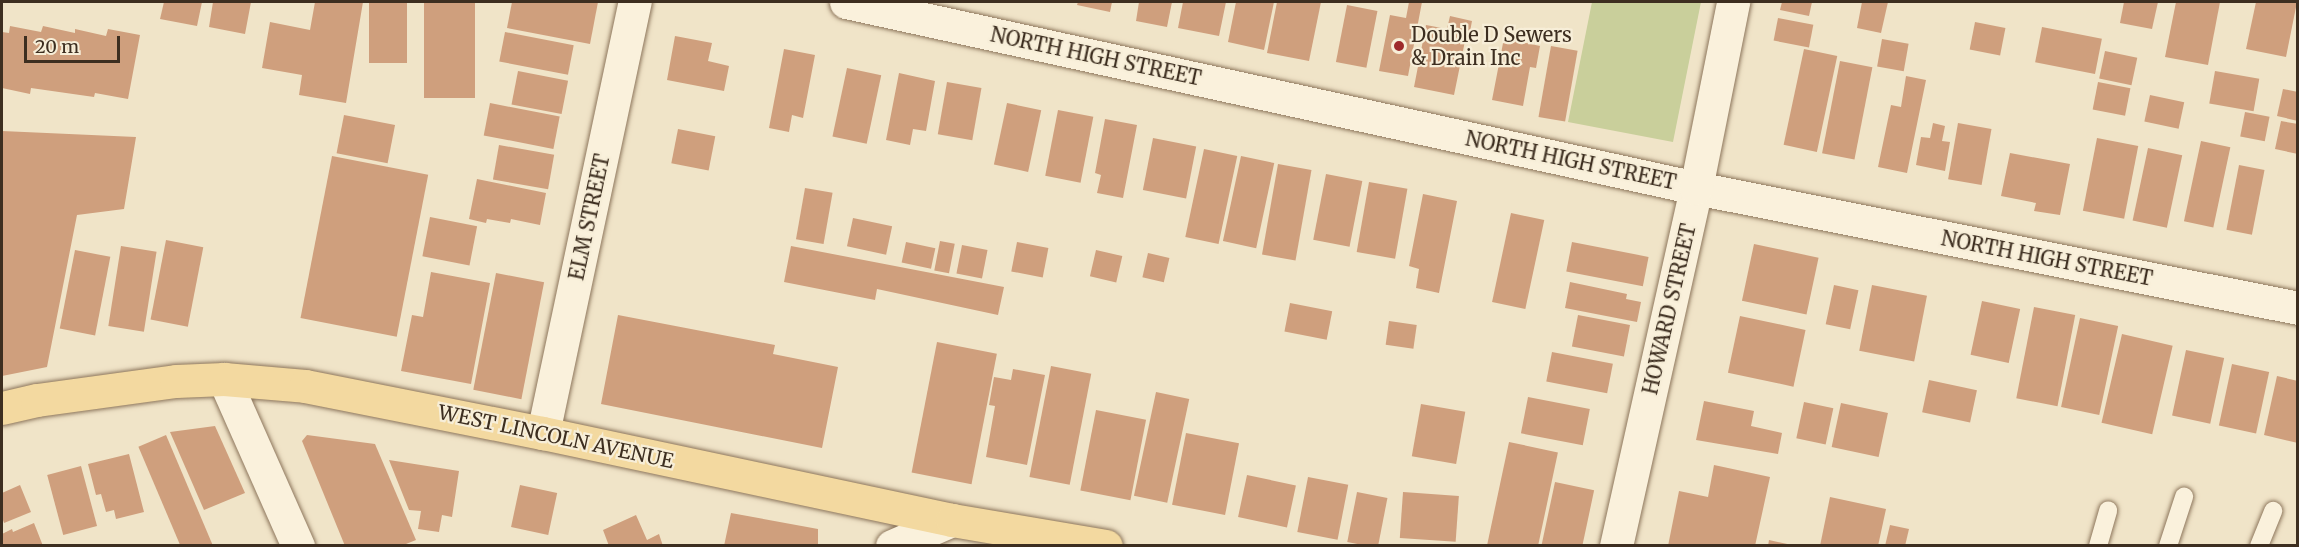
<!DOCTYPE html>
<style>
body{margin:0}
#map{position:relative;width:2299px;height:547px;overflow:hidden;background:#f0e4c8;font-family:Merriweather,serif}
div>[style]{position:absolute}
.green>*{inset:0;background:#c9cf9b}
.building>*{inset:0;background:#cf9f7d;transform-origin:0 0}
.roads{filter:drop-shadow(0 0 2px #8d765c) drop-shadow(0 0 2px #8d765c)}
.service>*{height:18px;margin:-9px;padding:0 9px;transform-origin:9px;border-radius:9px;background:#faf1dc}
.minor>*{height:33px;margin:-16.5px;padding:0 16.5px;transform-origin:16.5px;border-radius:16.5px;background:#faf1dc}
.tertiary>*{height:33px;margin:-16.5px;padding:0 16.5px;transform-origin:16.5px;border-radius:16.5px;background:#faf1dc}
.primary>*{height:33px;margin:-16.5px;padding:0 16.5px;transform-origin:16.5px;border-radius:16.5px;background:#f3d9a0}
.dots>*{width:16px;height:16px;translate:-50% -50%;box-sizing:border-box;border:3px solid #f7eed8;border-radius:50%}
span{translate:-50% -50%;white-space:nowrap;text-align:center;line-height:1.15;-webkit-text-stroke:4.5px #f7eed8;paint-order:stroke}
.poi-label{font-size:20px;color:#3d2e20}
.left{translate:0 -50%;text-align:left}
.street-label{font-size:20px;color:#3d2e20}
.frame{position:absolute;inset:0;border:3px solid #3d2e20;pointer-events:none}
.scale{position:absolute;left:24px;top:36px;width:96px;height:27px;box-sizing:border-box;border:3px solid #3d2e20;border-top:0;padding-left:8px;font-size:18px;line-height:21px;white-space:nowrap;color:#3d2e20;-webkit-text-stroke:4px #f7eed8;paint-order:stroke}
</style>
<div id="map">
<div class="green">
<i style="clip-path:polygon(1592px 2px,1701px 2px,1673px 142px,1568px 122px)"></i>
</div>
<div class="building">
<i style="clip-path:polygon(164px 2px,202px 2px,197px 26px,160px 19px)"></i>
<i style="clip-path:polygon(213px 2px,251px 2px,245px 34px,209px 27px)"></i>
<i style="clip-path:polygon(315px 2px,363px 2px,346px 103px,299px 95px,302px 75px,262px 68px,270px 22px,310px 30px)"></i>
<i style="left:369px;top:2px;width:38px;height:61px"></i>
<i style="left:424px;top:2px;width:51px;height:96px"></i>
<i style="clip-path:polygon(512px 2px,598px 2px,590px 44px,507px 28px)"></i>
<i style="clip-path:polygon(1078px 2px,1112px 2px,1110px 12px,1077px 5px)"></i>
<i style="clip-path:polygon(1139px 2px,1172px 2px,1167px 27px,1136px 21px)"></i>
<i style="clip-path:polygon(1183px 2px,1226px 2px,1219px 36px,1178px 28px)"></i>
<i style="clip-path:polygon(1236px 2px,1274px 2px,1264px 50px,1228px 42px)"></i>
<i style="clip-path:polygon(1277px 2px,1321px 2px,1309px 61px,1267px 53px)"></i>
<i style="clip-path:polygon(1409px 2px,1422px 2px,1408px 76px,1379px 71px,1390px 15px,1406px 18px)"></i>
<i style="clip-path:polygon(1782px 2px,1812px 2px,1809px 16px,1780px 10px)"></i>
<i style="clip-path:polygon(1862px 2px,1888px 2px,1881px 33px,1857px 28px)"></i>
<i style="clip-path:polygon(2124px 2px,2158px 2px,2152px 29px,2120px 23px)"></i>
<i style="clip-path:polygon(2176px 2px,2220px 2px,2208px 65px,2165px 57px)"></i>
<i style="clip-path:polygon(2256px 2px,2297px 2px,2286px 57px,2246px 49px)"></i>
<i style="left:1347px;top:5px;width:31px;height:58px;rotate:11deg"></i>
<i style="clip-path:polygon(1450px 16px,1472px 21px,1468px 42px,1465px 41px,1454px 95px,1414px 87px,1426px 25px,1447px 29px)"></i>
<i style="left:1778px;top:18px;width:36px;height:23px;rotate:11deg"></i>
<i style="left:1975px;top:22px;width:31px;height:28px;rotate:11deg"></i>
<i style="clip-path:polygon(10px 26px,41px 32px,43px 26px,75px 33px,75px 29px,106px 36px,108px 29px,140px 35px,128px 99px,95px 93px,94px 97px,31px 88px,30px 94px,2px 88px,2px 32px,9px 33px)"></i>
<i style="left:2042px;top:27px;width:61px;height:36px;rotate:11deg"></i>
<i style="left:505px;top:32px;width:70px;height:30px;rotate:11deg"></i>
<i style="clip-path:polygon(675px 36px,712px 43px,708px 61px,729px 66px,724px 91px,667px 80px)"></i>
<i style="clip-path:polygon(1504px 38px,1540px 46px,1536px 68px,1530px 67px,1523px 106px,1492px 100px)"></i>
<i style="left:1882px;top:39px;width:27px;height:28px;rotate:10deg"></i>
<i style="left:1551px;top:46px;width:27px;height:72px;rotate:10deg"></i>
<i style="clip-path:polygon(784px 49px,815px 55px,803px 118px,792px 115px,789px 132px,769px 128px)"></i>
<i style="left:1804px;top:49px;width:34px;height:98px;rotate:12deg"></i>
<i style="left:2105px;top:51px;width:33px;height:28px;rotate:12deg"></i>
<i style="left:1840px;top:61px;width:33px;height:94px;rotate:11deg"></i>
<i style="left:847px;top:68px;width:35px;height:70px;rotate:12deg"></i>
<i style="left:518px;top:71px;width:51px;height:34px;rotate:11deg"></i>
<i style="left:2215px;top:71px;width:45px;height:33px;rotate:10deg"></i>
<i style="clip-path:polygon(899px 73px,935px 81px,926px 131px,913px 129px,910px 145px,886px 140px)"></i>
<i style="clip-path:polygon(1906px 76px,1926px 80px,1907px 173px,1878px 167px,1891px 105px,1901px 107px)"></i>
<i style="left:947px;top:82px;width:35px;height:53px;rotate:10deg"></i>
<i style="left:2098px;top:82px;width:33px;height:28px;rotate:11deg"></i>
<i style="clip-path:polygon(2283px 89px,2298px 92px,2298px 121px,2277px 116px)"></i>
<i style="left:2150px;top:95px;width:35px;height:27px;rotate:12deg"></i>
<i style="left:490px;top:103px;width:71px;height:33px;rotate:11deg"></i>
<i style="left:1007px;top:103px;width:35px;height:63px;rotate:12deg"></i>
<i style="left:1058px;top:110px;width:36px;height:67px;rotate:11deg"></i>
<i style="left:2245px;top:112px;width:25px;height:25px;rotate:11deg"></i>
<i style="left:344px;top:115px;width:52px;height:39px;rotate:11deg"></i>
<i style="clip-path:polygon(1105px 119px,1137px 125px,1123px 198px,1097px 193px,1101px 175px,1095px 173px)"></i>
<i style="clip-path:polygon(2281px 121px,2298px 124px,2298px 154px,2275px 149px)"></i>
<i style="clip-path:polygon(1933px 123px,1945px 126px,1942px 141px,1950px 142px,1945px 171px,1916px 165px,1921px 137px,1930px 138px)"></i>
<i style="left:1958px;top:123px;width:34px;height:57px;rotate:10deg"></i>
<i style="left:678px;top:129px;width:38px;height:35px;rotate:11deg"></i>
<i style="clip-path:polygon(2px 131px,136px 137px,124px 209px,77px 215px,47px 367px,2px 376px)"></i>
<i style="left:1153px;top:138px;width:44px;height:53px;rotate:11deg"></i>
<i style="left:2097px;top:138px;width:42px;height:74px;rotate:11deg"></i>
<i style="left:2201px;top:141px;width:30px;height:82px;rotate:12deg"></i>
<i style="left:499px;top:145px;width:56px;height:35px;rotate:10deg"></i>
<i style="left:2148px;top:148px;width:35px;height:74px;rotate:12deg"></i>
<i style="left:1204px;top:149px;width:34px;height:90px;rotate:12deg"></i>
<i style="clip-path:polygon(2010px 153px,2070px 164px,2060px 215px,2034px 211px,2036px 203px,2001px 196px)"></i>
<i style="left:332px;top:156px;width:98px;height:165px;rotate:11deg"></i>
<i style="left:1241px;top:156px;width:34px;height:87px;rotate:12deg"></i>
<i style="left:1278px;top:164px;width:34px;height:92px;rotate:10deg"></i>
<i style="left:2239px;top:165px;width:26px;height:66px;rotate:11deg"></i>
<i style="left:1326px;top:174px;width:37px;height:67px;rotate:11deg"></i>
<i style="clip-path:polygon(477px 179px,546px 193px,540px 225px,511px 219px,510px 223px,487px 219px,486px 223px,469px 219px)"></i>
<i style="left:1369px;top:182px;width:39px;height:71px;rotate:10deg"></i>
<i style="left:805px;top:188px;width:28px;height:52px;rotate:10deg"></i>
<i style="clip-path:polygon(1423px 194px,1457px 201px,1439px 293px,1416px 288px,1419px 269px,1409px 266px)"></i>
<i style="left:1511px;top:213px;width:34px;height:91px;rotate:12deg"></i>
<i style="left:430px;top:217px;width:48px;height:40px;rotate:11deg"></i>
<i style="left:853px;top:218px;width:40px;height:29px;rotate:12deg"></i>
<i style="left:166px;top:240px;width:38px;height:81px;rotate:11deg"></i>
<i style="left:940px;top:241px;width:15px;height:30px;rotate:11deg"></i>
<i style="left:906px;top:242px;width:30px;height:21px;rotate:12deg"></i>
<i style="left:1017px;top:242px;width:32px;height:30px;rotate:11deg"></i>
<i style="left:1572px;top:242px;width:78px;height:30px;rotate:11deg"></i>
<i style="left:1754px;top:244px;width:66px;height:58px;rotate:12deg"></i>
<i style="left:962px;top:245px;width:26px;height:29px;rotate:11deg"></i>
<i style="left:121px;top:246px;width:36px;height:81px;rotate:9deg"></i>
<i style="clip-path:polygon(791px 246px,1004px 287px,998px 315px,877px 289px,875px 300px,784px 282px)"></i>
<i style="left:75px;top:250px;width:36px;height:80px;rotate:11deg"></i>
<i style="left:1096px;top:250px;width:27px;height:27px;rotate:13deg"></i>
<i style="left:1148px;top:253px;width:22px;height:25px;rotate:13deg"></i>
<i style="clip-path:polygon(431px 272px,490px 283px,471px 384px,401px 371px,412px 315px,423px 317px)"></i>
<i style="left:496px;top:273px;width:49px;height:119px;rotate:11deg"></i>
<i style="clip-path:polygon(1570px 282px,1627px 294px,1626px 299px,1641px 302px,1637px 322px,1565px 308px)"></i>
<i style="left:1834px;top:285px;width:25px;height:40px;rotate:12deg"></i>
<i style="left:1872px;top:285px;width:56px;height:67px;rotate:11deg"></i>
<i style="left:1982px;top:301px;width:39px;height:55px;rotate:12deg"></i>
<i style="left:1290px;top:303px;width:43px;height:29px;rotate:11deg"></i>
<i style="left:2034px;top:307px;width:42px;height:93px;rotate:11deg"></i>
<i style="clip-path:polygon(618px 315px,775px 345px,773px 354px,838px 367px,822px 448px,601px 404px)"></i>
<i style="left:1578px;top:315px;width:53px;height:32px;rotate:11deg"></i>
<i style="left:1740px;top:316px;width:67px;height:58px;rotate:12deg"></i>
<i style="left:2080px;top:318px;width:39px;height:91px;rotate:12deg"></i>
<i style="left:1389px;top:321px;width:28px;height:24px;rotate:8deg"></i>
<i style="left:2122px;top:334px;width:52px;height:91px;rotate:13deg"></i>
<i style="left:937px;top:342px;width:61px;height:133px;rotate:11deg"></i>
<i style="left:2186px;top:350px;width:39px;height:67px;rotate:12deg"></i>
<i style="left:1552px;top:352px;width:62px;height:30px;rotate:11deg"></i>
<i style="left:2232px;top:364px;width:38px;height:63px;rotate:12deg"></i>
<i style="left:1051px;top:366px;width:41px;height:113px;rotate:11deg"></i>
<i style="clip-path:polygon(1013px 369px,1045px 375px,1027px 465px,986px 457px,995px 406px,989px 405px,994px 377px,1011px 380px)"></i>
<i style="clip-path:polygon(2277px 376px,2298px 381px,2298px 443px,2264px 435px)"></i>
<i style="left:1929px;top:380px;width:49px;height:33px;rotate:12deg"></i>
<i style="left:1156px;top:392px;width:34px;height:106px;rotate:12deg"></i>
<i style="left:1528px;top:397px;width:63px;height:37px;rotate:11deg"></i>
<i style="clip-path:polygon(1704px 401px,1754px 411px,1751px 426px,1782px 433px,1778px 454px,1696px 440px)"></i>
<i style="left:1804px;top:402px;width:30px;height:37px;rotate:12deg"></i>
<i style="left:1841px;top:403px;width:48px;height:45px;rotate:12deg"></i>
<i style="left:1421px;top:404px;width:45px;height:53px;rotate:10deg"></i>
<i style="left:1096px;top:410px;width:51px;height:82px;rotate:11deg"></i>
<i style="clip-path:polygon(215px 426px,245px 493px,204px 510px,170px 432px)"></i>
<i style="left:1186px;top:433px;width:54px;height:73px;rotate:11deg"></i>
<i style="left:166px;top:435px;width:121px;height:30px;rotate:67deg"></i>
<i style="clip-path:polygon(307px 435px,375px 444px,416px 540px,401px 546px,345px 546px,302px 441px)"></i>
<i style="left:1509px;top:442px;width:50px;height:106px;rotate:12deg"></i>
<i style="clip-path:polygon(129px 454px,144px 512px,116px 519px,114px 510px,106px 512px,101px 494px,96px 495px,88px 464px)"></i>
<i style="clip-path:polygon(389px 460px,459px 471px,452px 517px,442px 515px,439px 532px,418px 529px,421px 511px,409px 510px)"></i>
<i style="clip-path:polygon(1714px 465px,1770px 477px,1755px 546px,1668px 546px,1679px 491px,1708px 497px)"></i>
<i style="left:81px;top:466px;width:62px;height:35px;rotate:75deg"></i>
<i style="left:1247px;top:475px;width:50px;height:43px;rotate:12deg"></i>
<i style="left:1308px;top:477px;width:41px;height:56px;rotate:11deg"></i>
<i style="left:1555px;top:482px;width:40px;height:65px;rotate:12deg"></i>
<i style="clip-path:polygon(20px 485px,31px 512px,4px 523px,2px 517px,2px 493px)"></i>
<i style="left:520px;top:485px;width:38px;height:43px;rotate:12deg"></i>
<i style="left:1357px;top:492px;width:31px;height:51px;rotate:11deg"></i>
<i style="left:1403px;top:492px;width:56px;height:46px;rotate:4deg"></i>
<i style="clip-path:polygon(1830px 497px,1886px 509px,1878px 546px,1820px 546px)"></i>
<i style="clip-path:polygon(731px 513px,818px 529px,818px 544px,724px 546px)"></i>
<i style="clip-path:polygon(636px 515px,647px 540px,659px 534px,663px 546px,609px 546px,603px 530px)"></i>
<i style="clip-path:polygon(34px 523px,43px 546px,2px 546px,2px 534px,12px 529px,13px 532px)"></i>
<i style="clip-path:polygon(1890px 525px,1909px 529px,1905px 546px,1885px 546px)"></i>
<i style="clip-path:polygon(1769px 540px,1792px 545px,1791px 546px,1768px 546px)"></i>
</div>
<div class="roads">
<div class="service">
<i style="left:2098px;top:546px;width:37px;rotate:-74deg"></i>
<i style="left:2168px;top:546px;width:52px;rotate:-71.9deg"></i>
<i style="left:2259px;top:546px;width:38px;rotate:-68deg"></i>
</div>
<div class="minor">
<i style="left:846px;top:2px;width:870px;rotate:12.34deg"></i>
<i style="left:1696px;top:188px;width:614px;rotate:11.27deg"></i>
<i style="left:543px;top:433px;width:441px;rotate:-78deg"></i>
<i style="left:892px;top:546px;width:65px;rotate:-23.4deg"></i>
<i style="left:1616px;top:546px;width:367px;rotate:-77.4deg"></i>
<i style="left:1696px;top:188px;width:190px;rotate:-78.7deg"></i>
</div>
<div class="tertiary">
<i style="left:224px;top:379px;width:183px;rotate:66.1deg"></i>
</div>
<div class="primary">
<i style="left:2px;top:408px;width:36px;rotate:-13deg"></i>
<i style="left:37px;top:400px;width:140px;rotate:-7.8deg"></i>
<i style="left:176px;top:381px;width:48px;rotate:-2.4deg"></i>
<i style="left:224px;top:379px;width:81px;rotate:4.9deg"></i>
<i style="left:305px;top:386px;width:243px;rotate:11.2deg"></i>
<i style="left:543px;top:433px;width:418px;rotate:12deg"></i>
<i style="left:952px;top:520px;width:156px;rotate:9.6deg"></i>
</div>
</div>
<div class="dots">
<i style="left:1399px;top:46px;background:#9e2a2b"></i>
</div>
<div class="poi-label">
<span class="left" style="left:1411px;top:46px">Double D Sewers<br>&amp; Drain Inc</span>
</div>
<div class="street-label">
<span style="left:1096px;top:56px;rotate:12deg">NORTH HIGH STREET</span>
<span style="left:1571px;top:160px;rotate:12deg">NORTH HIGH STREET</span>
<span style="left:589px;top:217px;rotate:-78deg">ELM STREET</span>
<span style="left:2047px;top:258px;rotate:11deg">NORTH HIGH STREET</span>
<span style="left:1669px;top:309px;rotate:-77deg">HOWARD STREET</span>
<span style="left:556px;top:436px;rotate:12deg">WEST LINCOLN AVENUE</span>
</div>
<div class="frame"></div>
<div class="scale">20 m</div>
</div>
